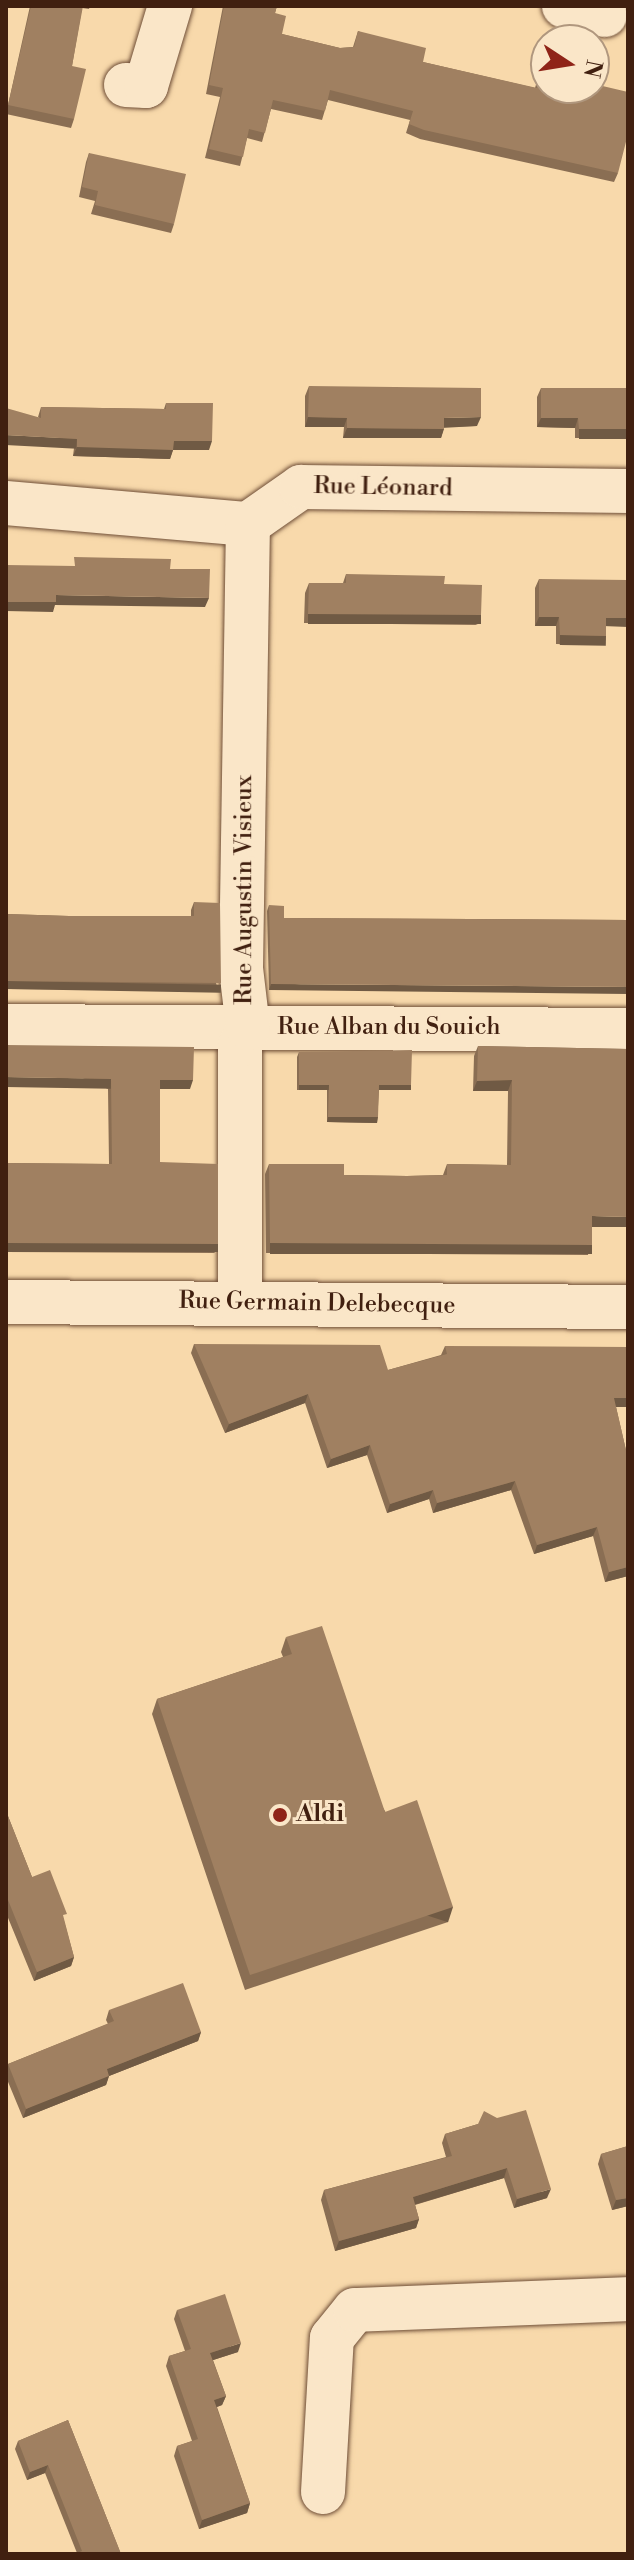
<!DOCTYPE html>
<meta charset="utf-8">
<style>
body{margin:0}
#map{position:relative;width:634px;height:2560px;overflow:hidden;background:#f8d9ab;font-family:"Libre Bodoni",serif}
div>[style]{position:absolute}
.roads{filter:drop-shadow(0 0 2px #6f4e37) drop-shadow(0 0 2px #6f4e37)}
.minor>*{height:44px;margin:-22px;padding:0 22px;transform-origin:22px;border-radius:22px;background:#fae6c8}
.wall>*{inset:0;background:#8a6e53}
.shaded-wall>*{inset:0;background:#705a44;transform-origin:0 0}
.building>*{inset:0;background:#a08061}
.dots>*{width:22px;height:22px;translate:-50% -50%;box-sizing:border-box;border:4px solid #fae6c8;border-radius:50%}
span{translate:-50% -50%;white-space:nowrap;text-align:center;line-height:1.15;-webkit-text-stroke:6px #fae6c8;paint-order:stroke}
.street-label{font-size:24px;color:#412010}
.poi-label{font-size:24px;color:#412010;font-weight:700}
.left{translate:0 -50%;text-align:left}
.frame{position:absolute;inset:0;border:8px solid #412010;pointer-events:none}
.north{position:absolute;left:530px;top:24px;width:80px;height:80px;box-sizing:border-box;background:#fae6c8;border:2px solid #b0977e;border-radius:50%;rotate:102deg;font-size:22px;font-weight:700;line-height:32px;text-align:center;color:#412010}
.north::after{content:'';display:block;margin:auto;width:28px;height:36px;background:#8f2418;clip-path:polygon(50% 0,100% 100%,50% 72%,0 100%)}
</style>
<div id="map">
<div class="roads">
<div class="minor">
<i style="left:564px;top:6px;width:42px;rotate:12.4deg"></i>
<i style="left:126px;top:85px;width:20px;rotate:3deg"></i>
<i style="left:146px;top:86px;width:84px;rotate:-73.3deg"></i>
<i style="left:6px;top:503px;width:243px;rotate:5deg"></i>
<i style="left:248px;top:524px;width:65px;rotate:-34.9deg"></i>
<i style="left:301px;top:487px;width:327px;rotate:0.7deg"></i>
<i style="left:6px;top:1026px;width:622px;rotate:0.37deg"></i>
<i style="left:6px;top:1302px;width:622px;rotate:0.46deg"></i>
<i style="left:240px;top:1304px;width:259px;rotate:-90deg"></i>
<i style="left:240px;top:1045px;width:19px;rotate:-65deg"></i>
<i style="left:248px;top:1028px;width:60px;rotate:-96.7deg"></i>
<i style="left:241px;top:968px;width:444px;rotate:-89.1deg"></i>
<i style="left:323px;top:2492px;width:154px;rotate:-86.7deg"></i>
<i style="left:332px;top:2338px;width:36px;rotate:-51deg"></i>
<i style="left:355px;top:2310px;width:273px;rotate:-2.3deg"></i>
</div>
</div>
<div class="wall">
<i style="clip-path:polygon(30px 6px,90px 6px,89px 9px,82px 8px,72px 66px,74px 119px,71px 128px,6px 114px)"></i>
<i style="clip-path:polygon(223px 6px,277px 6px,275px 13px,282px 34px,340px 48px,353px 47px,358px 31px,423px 62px,535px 88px,540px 71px,618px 173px,614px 182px,420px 139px,406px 133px,410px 120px,328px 100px,322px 120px,271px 109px,262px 142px,247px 138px,240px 166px,205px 158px,220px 97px,206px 94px)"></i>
<i style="clip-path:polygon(89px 153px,174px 224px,171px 233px,91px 214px,95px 201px,79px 197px,86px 162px)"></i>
<i style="clip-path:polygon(309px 386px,477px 426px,444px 427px,441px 438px,343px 438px,344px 427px,305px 427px,305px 396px)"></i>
<i style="clip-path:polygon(541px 388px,628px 388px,628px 438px,575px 438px,575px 428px,537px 427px,537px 397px)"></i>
<i style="clip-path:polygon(166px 403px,209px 450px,173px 450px,170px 459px,73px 456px,74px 448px,38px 417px,41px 407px,164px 409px)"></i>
<i style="clip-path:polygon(346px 574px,478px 625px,304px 623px,305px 593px,309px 583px,343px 583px)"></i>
<i style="clip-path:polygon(539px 579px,606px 627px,606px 636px,603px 645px,556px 644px,556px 626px,535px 626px,535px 588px)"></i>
<i style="clip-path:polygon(194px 902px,218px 990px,6px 989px,6px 914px,69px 916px,191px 916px,191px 910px)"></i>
<i style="clip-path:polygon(269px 905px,284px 918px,628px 920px,269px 990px,267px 911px)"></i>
<i style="clip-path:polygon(6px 1045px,190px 1089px,160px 1089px,160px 1162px,215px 1253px,6px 1252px,6px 1163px,109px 1164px,108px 1089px)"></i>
<i style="clip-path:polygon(478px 1046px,628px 1049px,628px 1116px,592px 1227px,588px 1255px,266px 1253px,265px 1174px,269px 1164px,344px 1175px,407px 1176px,443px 1175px,447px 1164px,507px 1165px,508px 1091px,473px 1091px,474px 1056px)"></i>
<i style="clip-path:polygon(299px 1052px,411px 1085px,409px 1090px,379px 1090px,377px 1123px,327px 1122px,327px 1090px,297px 1090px,297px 1057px)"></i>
<i style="clip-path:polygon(194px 1344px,388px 1370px,441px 1355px,445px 1346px,628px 1407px,616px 1407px,628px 1459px,628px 1576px,605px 1582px,593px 1536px,534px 1554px,511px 1490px,433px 1513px,429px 1499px,387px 1513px,367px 1455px,327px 1468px,305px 1403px,225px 1433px,191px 1353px)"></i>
<i style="clip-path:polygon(286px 1637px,448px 1922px,245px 1990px,152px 1714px,157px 1699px,283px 1657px,281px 1652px)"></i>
<i style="clip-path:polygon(6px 1811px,32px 1877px,64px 1921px,74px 1957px,71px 1966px,34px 1981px,6px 1913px)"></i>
<i style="clip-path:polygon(109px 2010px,201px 2032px,198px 2041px,109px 2076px,106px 2085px,23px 2118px,6px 2077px,6px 2069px,8px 2064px,108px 2024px,106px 2020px)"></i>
<i style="clip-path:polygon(478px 2124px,547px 2198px,514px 2208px,504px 2178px,415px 2205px,419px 2219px,416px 2228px,335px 2251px,321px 2200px,324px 2190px,446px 2157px,442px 2143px,445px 2134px)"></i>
<i style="clip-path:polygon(628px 2146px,628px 2206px,612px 2210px,598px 2164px,601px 2154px)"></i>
<i style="clip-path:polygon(177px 2310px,238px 2352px,213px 2360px,226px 2396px,222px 2405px,217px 2407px,250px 2503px,247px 2513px,199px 2529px,174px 2456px,177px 2446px,192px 2441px,166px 2366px,169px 2356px,185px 2351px,174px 2319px)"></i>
<i style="clip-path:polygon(68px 2420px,121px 2554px,77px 2553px,45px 2473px,27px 2480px,15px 2449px,18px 2441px)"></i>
</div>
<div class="shaded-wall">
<i style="clip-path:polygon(308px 417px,347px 418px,344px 427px,305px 427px)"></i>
<i style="clip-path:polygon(481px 417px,477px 426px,441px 428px,444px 418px)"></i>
<i style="clip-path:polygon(541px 418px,578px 418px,575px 428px,537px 427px)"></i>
<i style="clip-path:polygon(347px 428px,444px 429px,441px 438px,343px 438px)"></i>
<i style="left:579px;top:429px;width:49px;height:10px"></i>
<i style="left:6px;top:435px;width:71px;height:10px;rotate:3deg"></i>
<i style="clip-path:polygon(174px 441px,212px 441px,209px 450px,173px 450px,170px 459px,73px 456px,77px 447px)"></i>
<i style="clip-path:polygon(56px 595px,209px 598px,205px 607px,55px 605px,53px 612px,6px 611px,6px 602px)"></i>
<i style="left:308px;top:614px;width:173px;height:10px"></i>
<i style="clip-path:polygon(539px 617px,559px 617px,556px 626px,535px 626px)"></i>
<i style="clip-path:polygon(606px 618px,628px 618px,628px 627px,603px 626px)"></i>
<i style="left:560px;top:635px;width:46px;height:10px;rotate:1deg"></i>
<i style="left:6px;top:981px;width:215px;height:8px;rotate:1deg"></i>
<i style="clip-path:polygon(271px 984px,628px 987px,628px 994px,269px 990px)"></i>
<i style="left:6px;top:1077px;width:105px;height:10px;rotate:1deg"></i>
<i style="clip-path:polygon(160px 1080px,193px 1080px,190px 1089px,157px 1089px)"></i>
<i style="clip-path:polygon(512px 1080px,508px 1091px,473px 1091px,477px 1081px)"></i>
<i style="left:299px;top:1085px;width:30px;height:5px"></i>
<i style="left:379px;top:1085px;width:32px;height:5px"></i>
<i style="clip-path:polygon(328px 1117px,378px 1117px,377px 1123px,327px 1122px)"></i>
<i style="clip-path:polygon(592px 1216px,628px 1217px,628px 1227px,588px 1227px)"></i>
<i style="left:6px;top:1243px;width:212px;height:9px"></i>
<i style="left:270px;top:1243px;width:322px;height:11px"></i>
<i style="clip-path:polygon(308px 1394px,305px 1403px,225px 1433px,229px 1424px)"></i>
<i style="clip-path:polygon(614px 1398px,628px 1398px,628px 1407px,611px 1407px)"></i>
<i style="clip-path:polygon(370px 1445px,367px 1455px,327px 1468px,331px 1459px)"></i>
<i style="clip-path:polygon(515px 1481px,511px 1490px,433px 1513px,437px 1503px)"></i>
<i style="clip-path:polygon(433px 1490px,429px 1499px,387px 1513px,390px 1504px)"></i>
<i style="clip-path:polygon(597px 1527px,593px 1536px,534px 1554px,537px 1545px)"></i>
<i style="clip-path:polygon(628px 1567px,628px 1576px,605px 1582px,609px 1572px)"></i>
<i style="left:453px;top:1907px;width:16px;height:214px;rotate:108deg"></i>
<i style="clip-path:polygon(74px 1957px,71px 1966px,34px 1981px,37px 1972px)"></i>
<i style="clip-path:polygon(201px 2032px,198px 2041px,109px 2076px,106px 2085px,23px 2118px,26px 2109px,107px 2069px)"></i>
<i style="clip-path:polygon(507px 2168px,504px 2178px,410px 2206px,413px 2197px)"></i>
<i style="clip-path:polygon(551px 2189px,547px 2198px,514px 2208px,517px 2199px)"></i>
<i style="clip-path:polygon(628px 2198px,628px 2206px,612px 2210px,616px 2200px)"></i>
<i style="clip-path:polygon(419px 2219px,416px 2228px,335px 2251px,339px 2241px)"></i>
<i style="clip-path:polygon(241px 2343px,238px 2352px,207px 2362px,210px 2353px)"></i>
<i style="clip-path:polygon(226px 2396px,222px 2405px,211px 2409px,214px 2400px)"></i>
<i style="clip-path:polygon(48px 2465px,45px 2473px,27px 2480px,30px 2472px)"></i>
<i style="clip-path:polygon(250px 2503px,247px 2513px,199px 2529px,202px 2520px)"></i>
</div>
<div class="building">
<i style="clip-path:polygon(31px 6px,83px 6px,72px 66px,86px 69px,74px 119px,8px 105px)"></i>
<i style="clip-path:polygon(224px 6px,277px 6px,275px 13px,286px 16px,282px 34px,340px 48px,354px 47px,358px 31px,426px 48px,423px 62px,537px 88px,540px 71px,546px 72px,546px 88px,594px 88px,594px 84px,628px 92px,628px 134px,618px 173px,424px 130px,409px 124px,413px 111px,330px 90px,325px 111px,273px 100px,265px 133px,249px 129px,243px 157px,209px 149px,223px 88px,209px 85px)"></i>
<i style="clip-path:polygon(89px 153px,186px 174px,174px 224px,95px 205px,98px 191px,82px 187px)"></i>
<i style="clip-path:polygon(309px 386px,481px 388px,481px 417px,444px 418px,444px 429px,347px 428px,347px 418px,308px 417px)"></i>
<i style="clip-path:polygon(541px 388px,628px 388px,628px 429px,579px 429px,578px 418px,541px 418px)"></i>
<i style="clip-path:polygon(166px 403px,213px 403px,212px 441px,174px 441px,173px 450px,77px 447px,77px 439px,6px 435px,6px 408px,41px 418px,41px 407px,166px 409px)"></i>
<i style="clip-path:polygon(74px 557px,171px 559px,170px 569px,210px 569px,209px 598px,56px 595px,56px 602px,6px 602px,6px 565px,75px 566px)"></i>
<i style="clip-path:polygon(346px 574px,445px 576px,444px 584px,482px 585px,481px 615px,308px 614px,309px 583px,346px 583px)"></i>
<i style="clip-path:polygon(539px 579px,628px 580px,628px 618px,606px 618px,606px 636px,560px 635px,559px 617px,539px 617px)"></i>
<i style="clip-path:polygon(194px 902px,220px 903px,221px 983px,6px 981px,6px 914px,69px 916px,194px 916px)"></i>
<i style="clip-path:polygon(269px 905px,284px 906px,284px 918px,628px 920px,628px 987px,271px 984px)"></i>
<i style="clip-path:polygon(6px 1045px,194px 1047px,193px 1080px,160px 1080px,160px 1162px,218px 1164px,218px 1244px,6px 1243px,6px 1163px,112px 1164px,111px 1079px,6px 1077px)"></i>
<i style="clip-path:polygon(478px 1046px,628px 1049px,628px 1217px,592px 1216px,592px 1245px,270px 1243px,269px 1164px,344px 1164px,344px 1175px,407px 1176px,447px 1175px,447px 1164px,511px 1165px,512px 1080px,477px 1081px)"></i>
<i style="clip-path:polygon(412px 1050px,411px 1085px,379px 1085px,378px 1117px,328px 1117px,329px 1085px,299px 1085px,299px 1052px)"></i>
<i style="clip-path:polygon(194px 1344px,380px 1345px,388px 1370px,447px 1354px,445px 1346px,628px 1347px,628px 1398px,614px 1398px,628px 1459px,628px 1567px,609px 1572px,597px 1527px,537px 1545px,515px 1481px,437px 1503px,433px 1490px,390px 1504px,370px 1445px,331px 1459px,308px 1394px,229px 1424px)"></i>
<i style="clip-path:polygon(322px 1626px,385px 1812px,417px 1800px,453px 1907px,250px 1975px,157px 1699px,292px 1654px,286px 1637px)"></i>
<i style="clip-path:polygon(6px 1811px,32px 1877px,50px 1870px,67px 1914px,63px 1915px,74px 1957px,37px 1972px,6px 1895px)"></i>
<i style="clip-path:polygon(183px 1983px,201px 2032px,107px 2069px,109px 2076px,26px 2109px,8px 2064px,114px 2021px,109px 2010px)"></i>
<i style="clip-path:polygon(526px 2110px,551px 2189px,517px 2199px,507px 2168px,413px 2197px,419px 2219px,339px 2241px,324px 2190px,452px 2156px,445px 2134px,478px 2124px,484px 2111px,497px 2118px)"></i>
<i style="clip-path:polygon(628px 2146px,628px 2198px,616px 2200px,601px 2154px)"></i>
<i style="clip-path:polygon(225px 2294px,241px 2343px,210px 2353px,226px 2396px,214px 2400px,250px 2503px,202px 2520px,177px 2446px,198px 2439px,169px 2356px,191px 2349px,177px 2310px)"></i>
<i style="clip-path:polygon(68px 2420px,121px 2554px,75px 2554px,82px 2551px,48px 2465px,30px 2472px,18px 2441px)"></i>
</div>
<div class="dots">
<i style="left:280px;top:1815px;background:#8f2418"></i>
</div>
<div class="street-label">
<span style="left:383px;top:488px;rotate:1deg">Rue Léonard</span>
<span style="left:245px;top:890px;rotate:-90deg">Rue Augustin Visieux</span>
<span style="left:389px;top:1028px">Rue Alban du Souich</span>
<span style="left:317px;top:1304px;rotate:1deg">Rue Germain Delebecque</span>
</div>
<div class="poi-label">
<span class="left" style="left:296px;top:1815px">Aldi</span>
</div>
<div class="frame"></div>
<div class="north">N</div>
</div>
